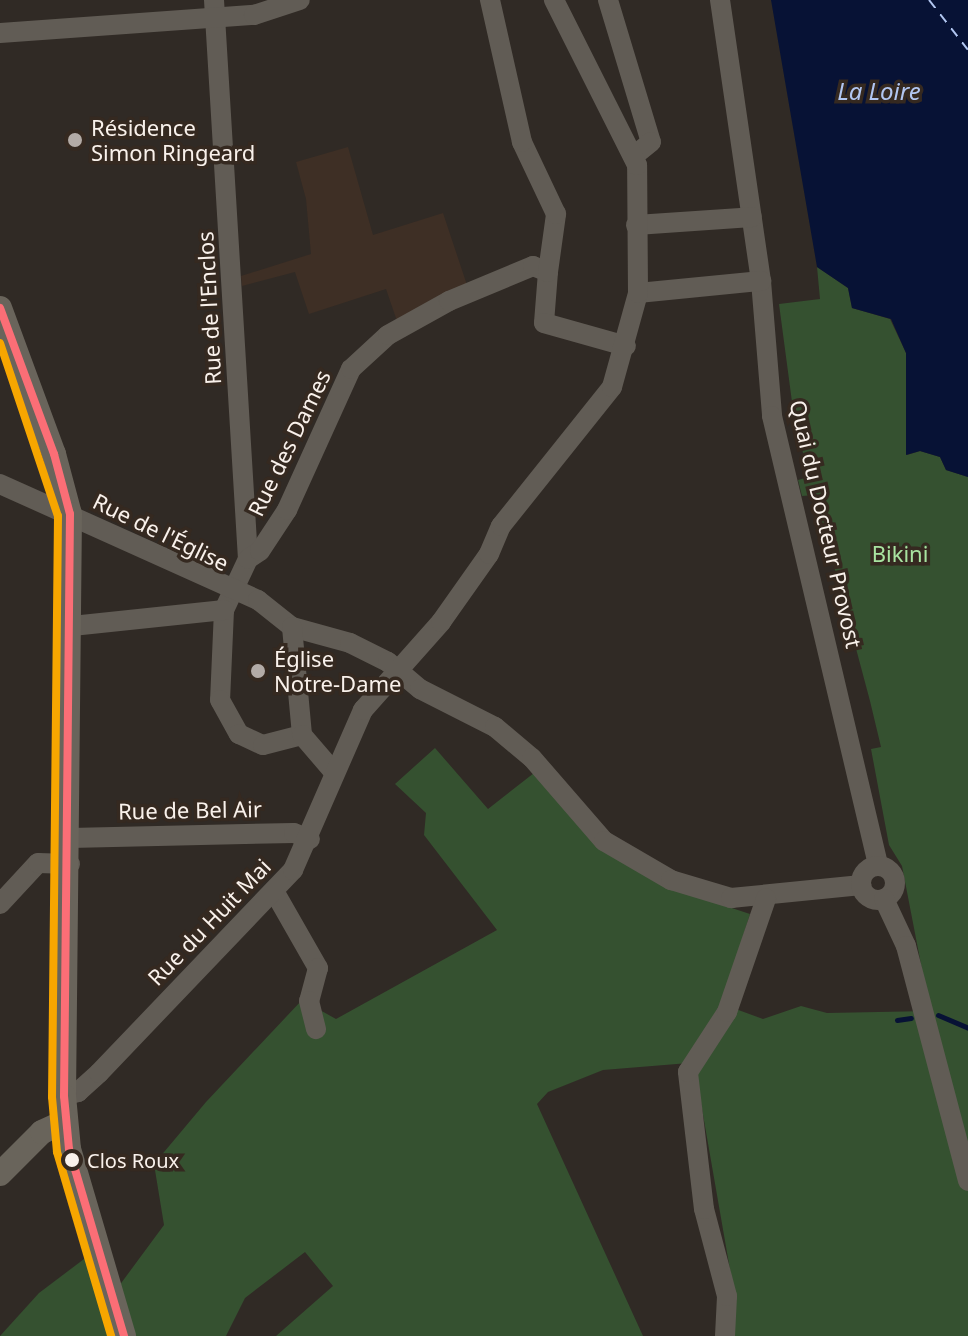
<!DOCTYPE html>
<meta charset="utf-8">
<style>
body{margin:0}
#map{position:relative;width:968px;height:1336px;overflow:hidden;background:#302a25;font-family:"Noto Sans",sans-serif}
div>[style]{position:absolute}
.education>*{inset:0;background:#3e2f25}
.green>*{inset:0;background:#355130}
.water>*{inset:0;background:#071235}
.stream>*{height:5px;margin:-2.5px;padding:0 2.5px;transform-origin:2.5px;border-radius:2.5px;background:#071235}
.ferry>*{height:2px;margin-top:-1px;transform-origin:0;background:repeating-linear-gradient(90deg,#b1c6f1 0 10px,transparent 0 18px)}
.minor>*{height:20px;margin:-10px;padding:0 10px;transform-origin:10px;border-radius:10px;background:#615c55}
.minor>.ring{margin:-10px;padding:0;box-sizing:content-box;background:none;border:20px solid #615c55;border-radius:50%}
.major>*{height:24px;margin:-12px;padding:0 12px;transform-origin:12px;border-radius:12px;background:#69645b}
.bus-1>*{height:8px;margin:-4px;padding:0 4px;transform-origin:4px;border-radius:4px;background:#fb6e76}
.bus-2>*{height:8px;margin:-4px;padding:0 4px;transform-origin:4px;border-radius:4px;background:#f7a600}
.dots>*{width:22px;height:22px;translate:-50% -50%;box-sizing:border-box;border:4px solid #352920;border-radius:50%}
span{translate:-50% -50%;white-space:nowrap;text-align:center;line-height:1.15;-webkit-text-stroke:7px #352920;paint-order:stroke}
.bus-label{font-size:20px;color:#f9f1eb}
.left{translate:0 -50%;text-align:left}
.poi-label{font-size:22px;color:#f9f1eb}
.street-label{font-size:22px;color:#f9f1eb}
.park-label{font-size:22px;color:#a8e3a0}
.water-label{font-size:24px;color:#b1c6f1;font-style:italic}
</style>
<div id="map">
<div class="education">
<i style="clip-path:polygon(348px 147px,373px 235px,443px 213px,467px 285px,398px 324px,386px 289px,309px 314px,295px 272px,242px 286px,241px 276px,311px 254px,306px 199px,296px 162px)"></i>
</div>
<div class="green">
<i style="clip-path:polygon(817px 267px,848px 288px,852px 308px,890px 319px,906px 353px,907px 455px,920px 451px,940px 457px,946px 470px,968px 477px,968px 1336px,732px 1336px,732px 1281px,698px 1086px,689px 1063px,603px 1070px,548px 1092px,537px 1104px,643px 1336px,276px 1336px,333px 1286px,305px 1252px,245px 1298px,226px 1336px,132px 1336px,119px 1286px,164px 1225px,154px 1164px,206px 1102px,302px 1000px,336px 1019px,497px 930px,424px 835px,426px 813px,395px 784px,435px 748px,488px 809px,534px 773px,680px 891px,750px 914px,722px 1004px,763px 1019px,801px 1006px,827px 1013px,930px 1011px,902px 866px,889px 845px,871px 749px,881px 747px,870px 701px,815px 495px,802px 496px,798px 480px,809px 477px,794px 417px,779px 304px,820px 299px)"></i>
<i style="clip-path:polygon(88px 1256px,113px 1336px,0 1336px,39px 1293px)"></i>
</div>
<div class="water">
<i style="clip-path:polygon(771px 0,968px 0,968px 477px,946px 470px,940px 457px,920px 451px,906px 455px,906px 353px,891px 319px,852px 308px,848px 288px,817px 267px)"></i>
</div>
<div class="stream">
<i style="left:938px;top:1015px;width:33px;rotate:23deg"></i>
<i style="left:897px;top:1020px;width:14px;rotate:-8deg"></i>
</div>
<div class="ferry">
<i style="left:929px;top:0;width:63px;rotate:52deg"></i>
</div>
<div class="minor">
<i style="left:214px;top:0;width:560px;rotate:86.52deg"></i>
<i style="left:248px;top:559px;width:56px;rotate:115.2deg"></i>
<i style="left:224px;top:610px;width:90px;rotate:92.5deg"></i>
<i style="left:220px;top:700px;width:39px;rotate:61deg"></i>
<i style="left:239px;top:734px;width:26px;rotate:25deg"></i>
<i style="left:263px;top:745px;width:40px;rotate:-14.4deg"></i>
<i style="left:608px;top:0;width:148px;rotate:73.2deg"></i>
<i style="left:651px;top:142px;width:21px;rotate:141deg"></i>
<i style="left:720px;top:0;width:284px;rotate:81.7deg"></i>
<i style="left:761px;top:281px;width:135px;rotate:85.3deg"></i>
<i style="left:772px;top:416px;width:462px;rotate:76.7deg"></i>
<i style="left:0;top:33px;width:255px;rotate:-4.1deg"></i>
<i style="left:254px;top:15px;width:48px;rotate:-18.1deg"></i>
<i style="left:636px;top:225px;width:116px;rotate:-3.9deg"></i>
<i style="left:548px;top:272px;width:51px;rotate:94.5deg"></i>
<i style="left:544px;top:323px;width:85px;rotate:15.7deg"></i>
<i style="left:638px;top:293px;width:124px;rotate:-5.6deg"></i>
<i style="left:0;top:484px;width:283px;rotate:24.2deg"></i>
<i style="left:258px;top:600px;width:43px;rotate:38.5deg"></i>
<i style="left:292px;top:627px;width:60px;rotate:15.4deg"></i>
<i style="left:350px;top:643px;width:42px;rotate:26.6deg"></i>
<i style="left:388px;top:662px;width:42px;rotate:40.2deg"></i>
<i style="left:420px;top:689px;width:84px;rotate:26.9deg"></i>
<i style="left:495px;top:727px;width:48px;rotate:40deg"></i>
<i style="left:532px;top:758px;width:110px;rotate:49.1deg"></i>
<i style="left:604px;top:841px;width:78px;rotate:30.2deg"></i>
<i style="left:671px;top:880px;width:63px;rotate:16.7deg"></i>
<i style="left:731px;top:898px;width:131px;rotate:-5.7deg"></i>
<i style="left:248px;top:559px;width:14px;rotate:-34deg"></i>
<i style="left:260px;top:551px;width:49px;rotate:-56.6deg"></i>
<i style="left:287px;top:510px;width:155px;rotate:-65.6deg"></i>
<i style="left:351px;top:369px;width:50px;rotate:-42.6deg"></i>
<i style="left:388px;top:335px;width:70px;rotate:-29.1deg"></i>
<i style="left:449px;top:301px;width:91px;rotate:-22.6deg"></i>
<i style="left:533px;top:266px;width:16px;rotate:22deg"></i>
<i style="left:548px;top:272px;width:59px;rotate:-82.1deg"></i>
<i style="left:556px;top:214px;width:80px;rotate:-115.3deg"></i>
<i style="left:522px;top:142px;width:146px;rotate:-102.7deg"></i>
<i style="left:72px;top:626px;width:153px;rotate:-6deg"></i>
<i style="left:292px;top:627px;width:108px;rotate:84.7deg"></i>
<i style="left:302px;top:735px;width:48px;rotate:49.3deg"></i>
<i style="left:70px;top:838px;width:224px;rotate:-1.3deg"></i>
<i style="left:294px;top:833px;width:17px;rotate:21deg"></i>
<i class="ring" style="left:861px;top:866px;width:14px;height:14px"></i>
<i style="left:274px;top:891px;width:89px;rotate:60.3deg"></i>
<i style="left:318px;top:968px;width:34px;rotate:105deg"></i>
<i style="left:309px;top:1001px;width:29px;rotate:76deg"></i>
<i style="left:884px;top:899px;width:52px;rotate:64.9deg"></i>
<i style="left:906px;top:946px;width:243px;rotate:75.2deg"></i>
<i style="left:0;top:904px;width:56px;rotate:-47.2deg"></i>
<i style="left:38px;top:863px;width:32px;rotate:2deg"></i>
<i style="left:64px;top:1096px;width:15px;rotate:-16deg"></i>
<i style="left:78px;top:1092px;width:28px;rotate:-42deg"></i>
<i style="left:99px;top:1073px;width:281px;rotate:-46.3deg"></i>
<i style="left:293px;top:870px;width:175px;rotate:-66.4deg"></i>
<i style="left:363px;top:710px;width:118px;rotate:-48.4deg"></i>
<i style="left:441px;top:622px;width:83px;rotate:-54.8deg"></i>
<i style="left:489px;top:554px;width:30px;rotate:-67deg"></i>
<i style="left:501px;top:526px;width:178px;rotate:-51.4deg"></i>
<i style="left:612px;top:387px;width:98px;rotate:-74.5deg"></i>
<i style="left:638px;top:293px;width:128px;rotate:-90.4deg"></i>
<i style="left:637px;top:165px;width:185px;rotate:-116.7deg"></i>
<i style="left:725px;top:1336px;width:40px;rotate:-87.1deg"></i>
<i style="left:727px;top:1296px;width:90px;rotate:-104.8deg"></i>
<i style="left:704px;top:1209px;width:138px;rotate:-96.7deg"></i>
<i style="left:688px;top:1072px;width:72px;rotate:-57deg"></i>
<i style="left:727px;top:1012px;width:120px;rotate:-71deg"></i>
</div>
<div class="major">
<i style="left:0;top:308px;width:156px;rotate:69.7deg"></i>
<i style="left:54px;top:454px;width:62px;rotate:75.1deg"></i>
<i style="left:70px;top:514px;width:582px;rotate:90.59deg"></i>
<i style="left:64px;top:1096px;width:53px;rotate:84.6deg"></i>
<i style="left:69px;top:1149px;width:195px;rotate:73.6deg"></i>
<i style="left:0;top:1174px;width:59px;rotate:-45deg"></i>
<i style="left:42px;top:1132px;width:26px;rotate:-25deg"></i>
</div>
<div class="bus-1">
<i style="left:0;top:308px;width:156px;rotate:69.7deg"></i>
<i style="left:54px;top:454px;width:62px;rotate:75.1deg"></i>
<i style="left:70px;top:514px;width:582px;rotate:90.59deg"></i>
<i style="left:64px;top:1096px;width:53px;rotate:84.6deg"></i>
<i style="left:69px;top:1149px;width:195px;rotate:73.6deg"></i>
</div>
<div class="bus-2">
<i style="left:0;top:343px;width:182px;rotate:71.5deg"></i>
<i style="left:58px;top:516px;width:581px;rotate:90.59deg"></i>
<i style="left:52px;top:1097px;width:55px;rotate:84.8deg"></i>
<i style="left:57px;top:1152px;width:192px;rotate:73.6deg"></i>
</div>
<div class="dots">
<i style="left:75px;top:140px;background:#b3aba6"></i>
<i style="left:258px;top:671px;background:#b3aba6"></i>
<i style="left:72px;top:1160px;background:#f9f1eb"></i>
</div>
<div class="bus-label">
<span class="left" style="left:87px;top:1160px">Clos Roux</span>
</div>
<div class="poi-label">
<span class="left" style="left:91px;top:140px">Résidence<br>Simon Ringeard</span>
<span class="left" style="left:274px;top:671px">Église<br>Notre-Dame</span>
</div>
<div class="street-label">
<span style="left:209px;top:308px;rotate:-93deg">Rue de l'Enclos</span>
<span style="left:289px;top:443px;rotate:-64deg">Rue des Dames</span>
<span style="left:826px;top:524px;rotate:77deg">Quai du Docteur Provost</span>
<span style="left:161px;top:532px;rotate:26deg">Rue de l'Église</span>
<span style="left:190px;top:810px;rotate:-1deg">Rue de Bel Air</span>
<span style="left:209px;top:922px;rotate:-46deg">Rue du Huit Mai</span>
</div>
<div class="park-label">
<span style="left:900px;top:554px">Bikini</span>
</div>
<div class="water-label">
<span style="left:879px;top:91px">La Loire</span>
</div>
</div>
